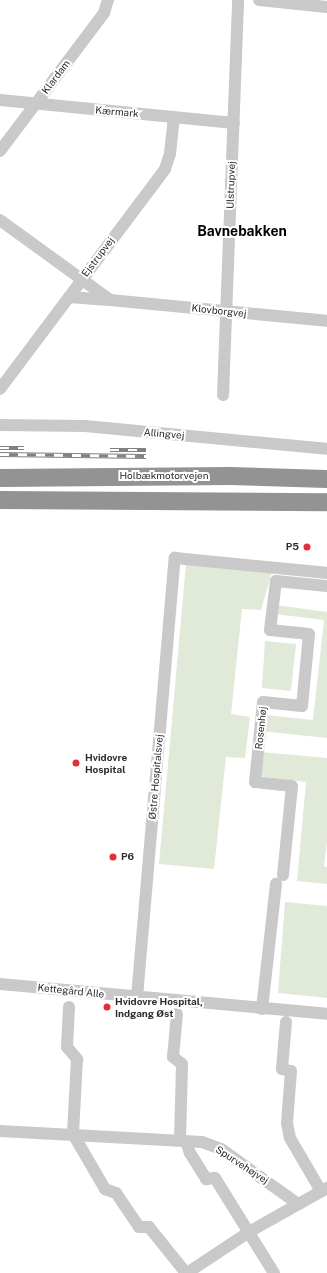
<!DOCTYPE html>
<html>
<head>
<meta charset="utf-8">
<style>
  body { margin:0 }
  #map { position:relative; width:327px; height:1273px; overflow:hidden; background:#fff; font-family:"Public Sans",sans-serif }
  div>[style] { position:absolute }
  .green>* { inset:0; background:#e1ead9 }
  .minor>* { height:12px; margin:-6px; padding:0 6px; transform-origin:6px; border-radius:6px; background:#c9c9c9 }
  .highway>* { height:18px; margin:-9px; padding:0 9px; transform-origin:9px; border-radius:9px; background:#939393 }
  .rail>* { height:4.5px; margin-top:-2.25px; transform-origin:0; background:repeating-linear-gradient(90deg,#fff 0 9px,#818181 0 18px); box-sizing:border-box; border-block:1px solid #818181 }
  .dots>* { width:11px; height:11px; translate:-50% -50%; box-sizing:border-box; border:2px solid #fff; border-radius:50% }
  span { translate:-50% -50%; white-space:nowrap; text-align:center; line-height:1.15; -webkit-text-stroke:4px #fff; paint-order:stroke }
  .street-label { font-size:10px; color:#2c2c2c }
  .poi-label { font-size:10px; color:#2c2c2c; font-weight:700 }
  .right { translate:-100% -50%; text-align:right }
  .left { translate:0 -50%; text-align:left }
  .district-label { font-size:14px; color:#000; font-weight:700 }
</style>
</head>
<body>
<div id="map">
  <div class="green">
    <div style="clip-path:polygon(186px 564px,272px 572px,261px 610px,242px 609px,231px 714px,250px 717px,245px 758px,226px 757px,214px 869px,159px 864px)"></div>
    <div style="clip-path:polygon(276px 605px,327px 612px,327px 738px,260px 731px,265px 715px,313px 720px,324px 620px,275px 614px)"></div>
    <div style="clip-path:polygon(265px 641px,296px 644px,291px 691px,262px 688px)"></div>
    <div style="clip-path:polygon(261px 752px,327px 758px,327px 842px,324px 866px,327px 867px,327px 884px,297px 881px,306px 782px,259px 776px)"></div>
    <div style="clip-path:polygon(285px 902px,327px 906px,327px 998px,278px 993px)"></div>
  </div>
  <div class="minor">
    <div style="left:259px;top:0;width:68px;rotate:5.9deg"></div>
    <div style="left:0;top:100px;width:235px;rotate:5.6deg"></div>
    <div style="left:0;top:151px;width:173px;rotate:-53deg"></div>
    <div style="left:104px;top:13px;width:14px;rotate:-73deg"></div>
    <div style="left:0;top:220px;width:136px;rotate:36deg"></div>
    <div style="left:110px;top:300px;width:218px;rotate:5.5deg"></div>
    <div style="left:69px;top:297px;width:40px;rotate:4.3deg"></div>
    <div style="left:0;top:389px;width:275px;rotate:-53.1deg"></div>
    <div style="left:165px;top:169px;width:16px;rotate:-72deg"></div>
    <div style="left:170px;top:154px;width:37px;rotate:-84deg"></div>
    <div style="left:223px;top:395px;width:395px;rotate:-87.8deg"></div>
    <div style="left:0;top:425px;width:85px;rotate:0.7deg"></div>
    <div style="left:85px;top:426px;width:243px;rotate:5.4deg"></div>
    <div style="left:283px;top:875px;width:89px;rotate:-84.2deg"></div>
    <div style="left:292px;top:786px;width:37px;rotate:-174deg"></div>
    <div style="left:255px;top:782px;width:80px;rotate:-84.3deg"></div>
    <div style="left:263px;top:702px;width:39px;rotate:6deg"></div>
    <div style="left:302px;top:706px;width:72px;rotate:-84.4deg"></div>
    <div style="left:309px;top:634px;width:39px;rotate:-174deg"></div>
    <div style="left:270px;top:630px;width:49px;rotate:-83deg"></div>
    <div style="left:276px;top:581px;width:51px;rotate:5.6deg"></div>
    <div style="left:0;top:984px;width:328px;rotate:5.2deg"></div>
    <div style="left:137px;top:997px;width:441px;rotate:-85.1deg"></div>
    <div style="left:175px;top:558px;width:153px;rotate:5.6deg"></div>
    <div style="left:69px;top:1007px;width:40px;rotate:92.9deg"></div>
    <div style="left:67px;top:1047px;width:16px;rotate:50deg"></div>
    <div style="left:77px;top:1059px;width:75px;rotate:93.1deg"></div>
    <div style="left:73px;top:1134px;width:64px;rotate:59.8deg"></div>
    <div style="left:105px;top:1189px;width:12px;rotate:20deg"></div>
    <div style="left:116px;top:1193px;width:41px;rotate:55.9deg"></div>
    <div style="left:139px;top:1227px;width:10px"></div>
    <div style="left:149px;top:1227px;width:59px;rotate:51.2deg"></div>
    <div style="left:262px;top:1009px;width:126px;rotate:-83.6deg"></div>
    <div style="left:177px;top:1014px;width:43px;rotate:95.3deg"></div>
    <div style="left:173px;top:1057px;width:11px;rotate:38deg"></div>
    <div style="left:182px;top:1064px;width:76px;rotate:91.5deg"></div>
    <div style="left:286px;top:1022px;width:47px;rotate:94.9deg"></div>
    <div style="left:282px;top:1069px;width:9px;rotate:13deg"></div>
    <div style="left:291px;top:1071px;width:52px;rotate:94.4deg"></div>
    <div style="left:287px;top:1123px;width:15px;rotate:79deg"></div>
    <div style="left:290px;top:1138px;width:61px;rotate:59.7deg"></div>
    <div style="left:0;top:1131px;width:202px;rotate:3.1deg"></div>
    <div style="left:202px;top:1142px;width:20px;rotate:20deg"></div>
    <div style="left:221px;top:1149px;width:95px;rotate:35.5deg"></div>
    <div style="left:186px;top:1141px;width:13px;rotate:72deg"></div>
    <div style="left:190px;top:1153px;width:31px;rotate:58deg"></div>
    <div style="left:206px;top:1179px;width:9px;rotate:-6deg"></div>
    <div style="left:215px;top:1178px;width:112px;rotate:58.2deg"></div>
    <div style="left:187px;top:1273px;width:74px;rotate:-33.5deg"></div>
    <div style="left:249px;top:1232px;width:90px;rotate:-29.4deg"></div>
  </div>
  <div class="highway">
    <div style="left:0;top:478px;width:230px;rotate:-0.5deg"></div>
    <div style="left:230px;top:476px;width:97px;rotate:1.8deg"></div>
    <div style="left:0;top:500px;width:327px;rotate:0.4deg"></div>
  </div>
  <div class="rail">
    <div style="left:0;top:448px;width:24px"></div>
    <div style="left:110px;top:450px;width:36px"></div>
    <div style="left:0;top:454px;width:146px;rotate:0.8deg"></div>
  </div>
  <div class="dots">
    <div style="left:307px;top:547px;background:#e42d37"></div>
    <div style="left:76px;top:763px;background:#e42d37"></div>
    <div style="left:113px;top:857px;background:#e42d37"></div>
    <div style="left:107px;top:1007px;background:#e42d37"></div>
  </div>
  <div class="street-label">
    <span style="left:56px;top:77px;rotate:-53deg">Klardam</span>
    <span style="left:117px;top:112px;rotate:5deg">Kærmark</span>
    <span style="left:231px;top:185px;rotate:-88deg">Ulstrupvej</span>
    <span style="left:98px;top:257px;rotate:-53deg">Ejstrupvej</span>
    <span style="left:219px;top:311px;rotate:6deg">Klovborgvej</span>
    <span style="left:164px;top:434px;rotate:5deg">Allingvej</span>
    <span style="left:164px;top:476px">Holbækmotorvejen</span>
    <span style="left:261px;top:728px;rotate:-84deg">Rosenhøj</span>
    <span style="left:156px;top:777px;rotate:-85deg">Østre Hospitalsvej</span>
    <span style="left:71px;top:991px;rotate:6deg">Kettegård Alle</span>
    <span style="left:242px;top:1165px;rotate:33deg">Spurvehøjvej</span>
  </div>
  <div class="poi-label">
    <span class="right" style="left:299px;top:547px">P5</span>
    <span class="left" style="left:85px;top:763px">Hvidovre<br>Hospital</span>
    <span class="left" style="left:121px;top:857px">P6</span>
    <span class="left" style="left:115px;top:1007px">Hvidovre Hospital,<br>Indgang Øst</span>
  </div>
  <div class="district-label">
    <span style="left:242px;top:231px">Bavnebakken</span>
  </div>
</div>
</body>
</html>
